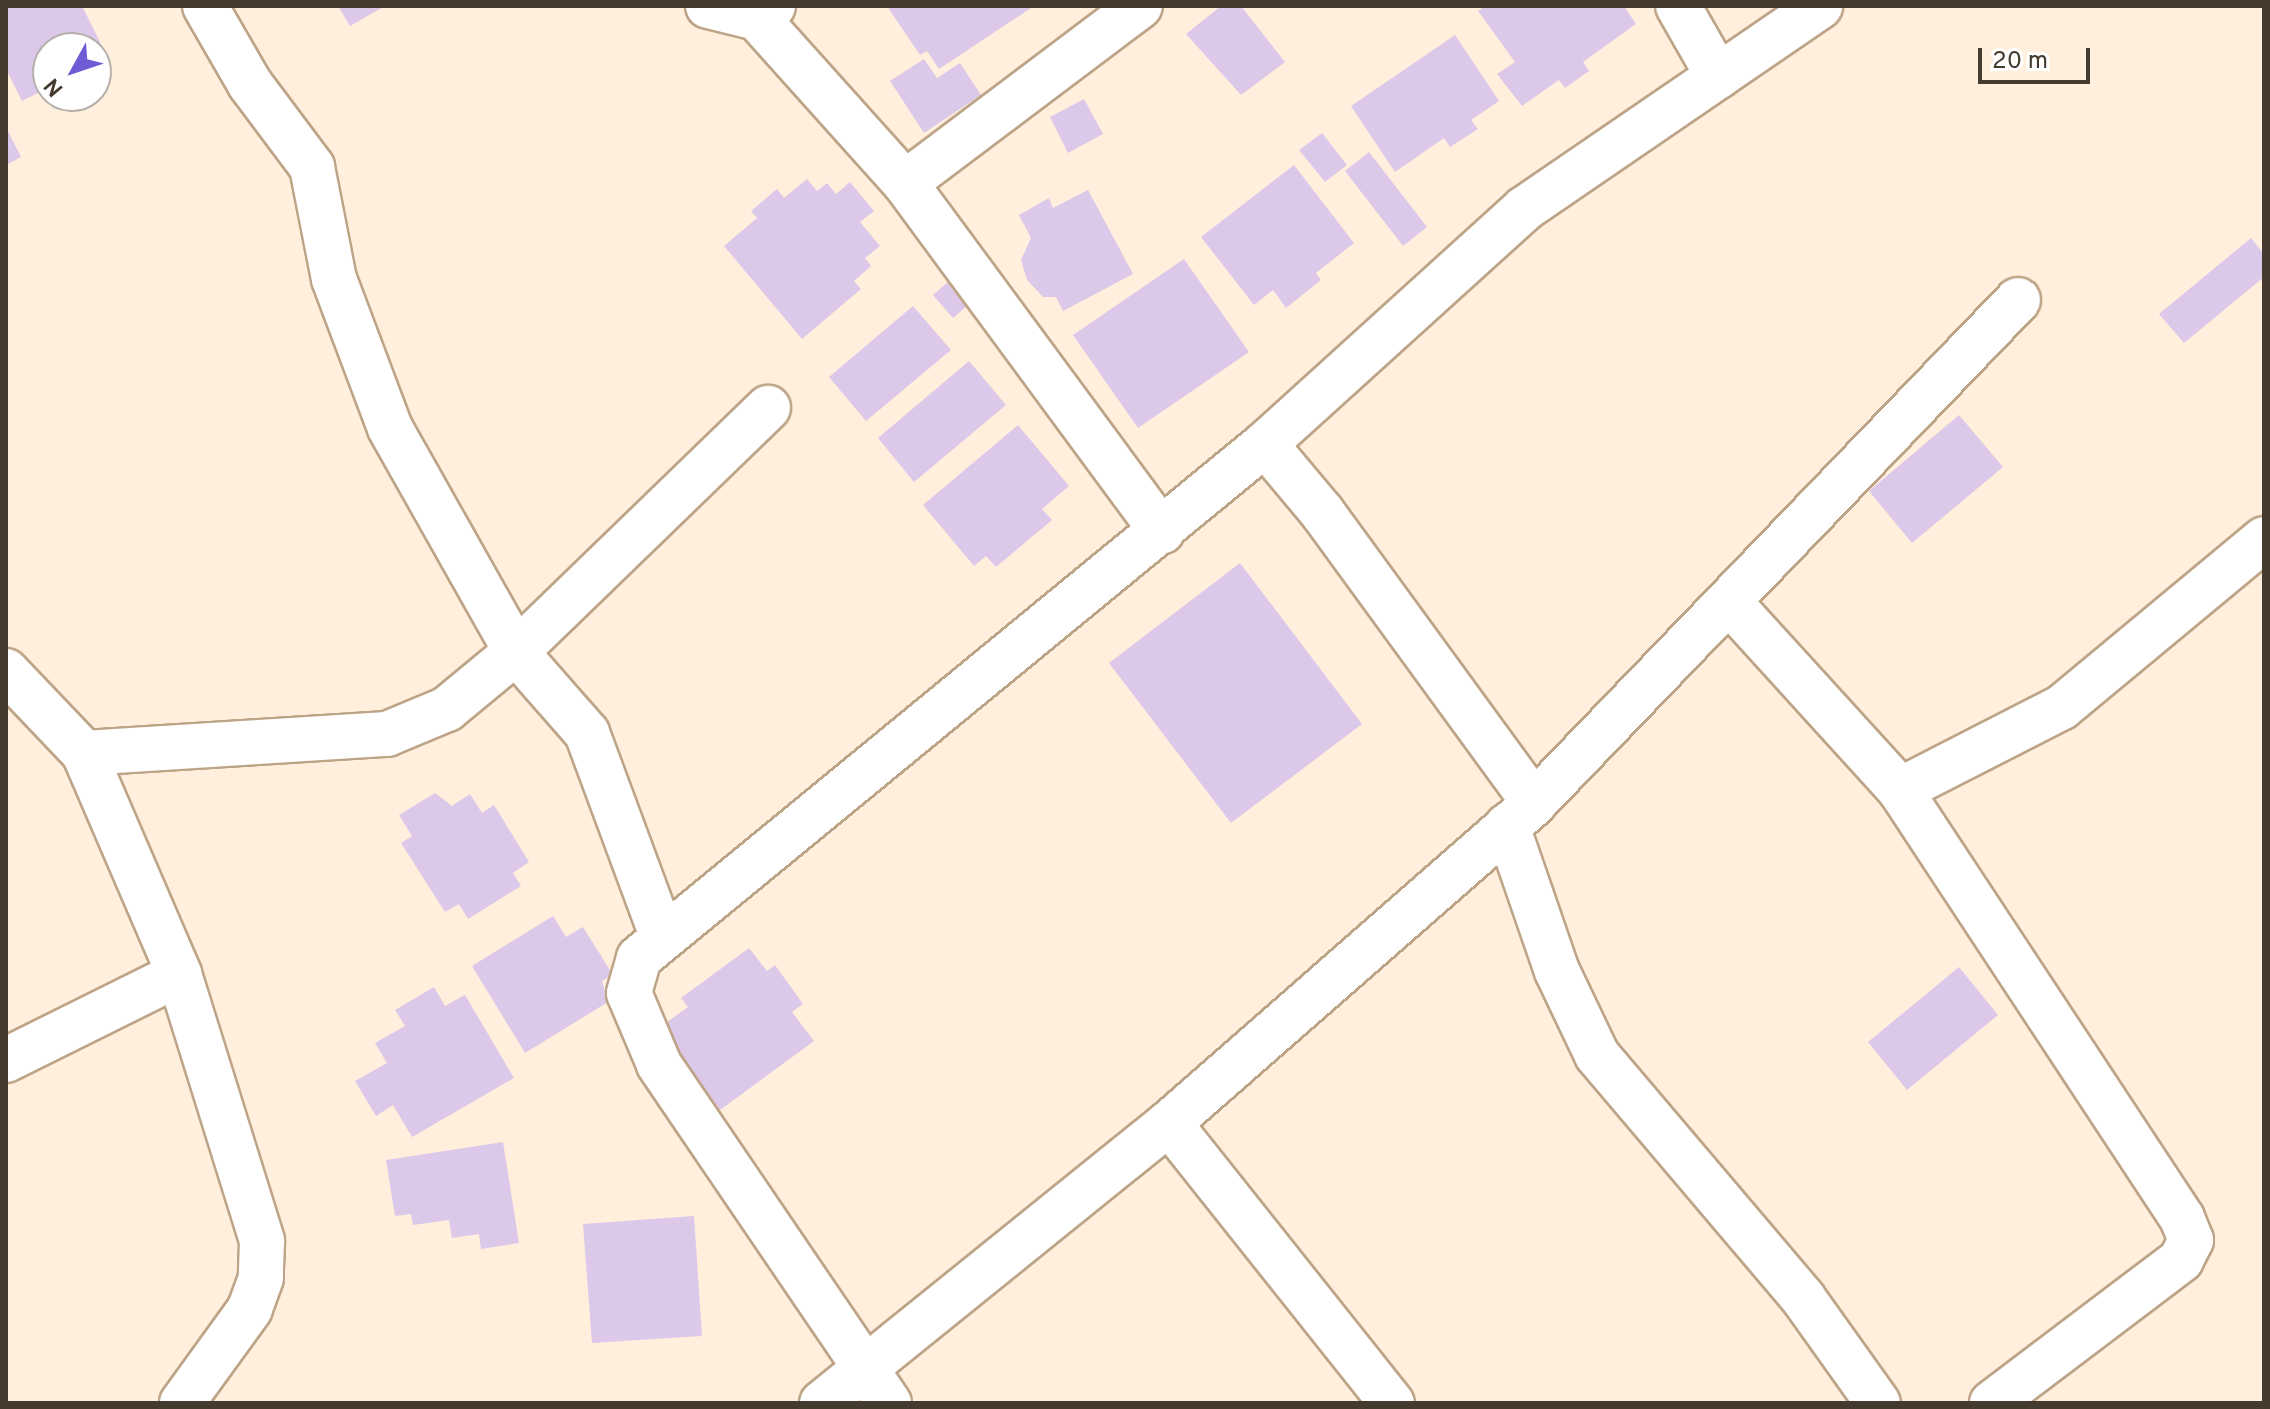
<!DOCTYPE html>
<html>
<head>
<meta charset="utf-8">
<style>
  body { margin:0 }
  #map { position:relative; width:2270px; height:1409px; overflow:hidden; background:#ffefdc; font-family:Overpass,sans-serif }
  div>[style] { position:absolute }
  .building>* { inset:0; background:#dcc8e9 }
  .roads { filter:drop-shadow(2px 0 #bea487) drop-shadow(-2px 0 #bea487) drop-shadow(0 2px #bea487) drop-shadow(0 -2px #bea487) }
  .minor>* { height:44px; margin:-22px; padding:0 22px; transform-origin:22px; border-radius:22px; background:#fff }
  span { translate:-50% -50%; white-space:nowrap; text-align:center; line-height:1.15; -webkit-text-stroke:8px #fff; paint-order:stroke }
  .frame { position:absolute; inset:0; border:8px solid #453a2e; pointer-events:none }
  .north { position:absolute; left:32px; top:32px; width:80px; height:80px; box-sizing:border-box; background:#fff; border:2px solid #b5b0ab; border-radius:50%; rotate:230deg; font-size:22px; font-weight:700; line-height:32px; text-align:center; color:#453a2e }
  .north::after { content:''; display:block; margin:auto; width:28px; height:36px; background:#6e5bd5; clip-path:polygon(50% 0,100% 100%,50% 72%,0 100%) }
  .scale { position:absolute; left:1978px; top:48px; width:112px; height:36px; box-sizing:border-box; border:4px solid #453a2e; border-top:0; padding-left:10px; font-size:24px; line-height:28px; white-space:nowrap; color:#453a2e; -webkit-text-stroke:6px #fff; paint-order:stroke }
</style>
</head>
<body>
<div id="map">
  <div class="building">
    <div style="clip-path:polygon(6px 6px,82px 6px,108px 58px,96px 64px,96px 48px,48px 48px,48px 88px,22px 101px,6px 69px)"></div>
    <div style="clip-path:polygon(338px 6px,385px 6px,350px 26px)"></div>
    <div style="clip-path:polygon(887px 6px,1034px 6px,939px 69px,927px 51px,920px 55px)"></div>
    <div style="clip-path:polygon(1221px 6px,1241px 6px,1285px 62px,1241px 95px,1186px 34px)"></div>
    <div style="clip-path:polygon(1485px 6px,1624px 6px,1636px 24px,1583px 62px,1589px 71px,1565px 88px,1559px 80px,1522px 106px,1497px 74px,1515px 62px,1478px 11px)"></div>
    <div style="clip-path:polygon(1455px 35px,1499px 101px,1471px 120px,1478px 129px,1450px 147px,1444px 138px,1395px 172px,1351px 106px)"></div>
    <div style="clip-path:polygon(924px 59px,937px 78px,960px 63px,981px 95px,924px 133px,890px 81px)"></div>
    <div style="clip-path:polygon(1084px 99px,1103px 134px,1068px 153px,1050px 117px)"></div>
    <div style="clip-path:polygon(6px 127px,21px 157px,6px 165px)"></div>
    <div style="clip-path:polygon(1322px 133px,1347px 165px,1325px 182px,1299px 150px)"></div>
    <div style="clip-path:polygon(1369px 152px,1427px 227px,1403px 246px,1345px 171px)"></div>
    <div style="clip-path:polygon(1294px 165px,1354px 243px,1316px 273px,1321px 280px,1286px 308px,1273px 290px,1254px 305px,1201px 237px)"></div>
    <div style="clip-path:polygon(807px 179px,817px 191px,827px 183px,836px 194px,850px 182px,874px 211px,860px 222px,880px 246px,865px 258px,871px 266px,854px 281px,861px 289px,802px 339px,724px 246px,757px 218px,751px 211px,777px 189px,784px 198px)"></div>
    <div style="clip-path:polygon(1088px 190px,1133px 274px,1063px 311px,1056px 297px,1043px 297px,1027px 280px,1021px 260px,1031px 238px,1019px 215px,1049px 198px,1053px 208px)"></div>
    <div style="clip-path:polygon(2251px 238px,2264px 254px,2264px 277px,2184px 343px,2159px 314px)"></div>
    <div style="clip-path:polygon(1184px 259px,1249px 352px,1138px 428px,1073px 335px)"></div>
    <div style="clip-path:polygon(949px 281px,969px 304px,953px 318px,933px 295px)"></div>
    <div style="clip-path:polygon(913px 306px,951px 350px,866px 421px,829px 377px)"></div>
    <div style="clip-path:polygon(969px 361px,1006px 405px,914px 482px,878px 438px)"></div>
    <div style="clip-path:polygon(1959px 415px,2003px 467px,1912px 543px,1869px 491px)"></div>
    <div style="clip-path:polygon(1018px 425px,1069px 486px,1042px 509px,1052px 520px,996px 567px,986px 556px,974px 566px,923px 505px)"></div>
    <div style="clip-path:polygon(1240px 563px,1362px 724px,1231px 823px,1109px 663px)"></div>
    <div style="clip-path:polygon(435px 793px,452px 806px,470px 794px,482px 813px,494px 805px,529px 862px,513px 873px,521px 886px,468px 919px,459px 904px,445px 912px,401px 843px,412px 836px,399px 815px)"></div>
    <div style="clip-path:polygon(553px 916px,566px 937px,583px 927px,613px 975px,602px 981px,608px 1002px,525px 1053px,472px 966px)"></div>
    <div style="clip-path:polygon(749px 948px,767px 971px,775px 965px,803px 1004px,792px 1012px,814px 1041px,720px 1110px,659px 1028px,688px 1007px,681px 998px)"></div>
    <div style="clip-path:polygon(1959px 967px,1998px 1015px,1907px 1090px,1868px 1042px)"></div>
    <div style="clip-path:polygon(434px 987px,445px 1006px,465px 995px,514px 1078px,412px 1137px,393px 1105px,376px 1116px,355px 1081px,387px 1063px,375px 1043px,405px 1026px,395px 1010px)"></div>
    <div style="clip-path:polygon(503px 1142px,519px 1243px,481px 1249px,479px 1234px,452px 1238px,449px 1220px,413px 1225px,411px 1214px,395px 1216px,386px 1160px)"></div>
    <div style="clip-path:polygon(694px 1216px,702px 1336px,592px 1343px,583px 1224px)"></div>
  </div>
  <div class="roads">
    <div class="minor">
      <div style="left:205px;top:6px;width:90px;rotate:60deg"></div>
      <div style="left:250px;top:84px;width:104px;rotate:53.2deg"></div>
      <div style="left:312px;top:167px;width:114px;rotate:78.9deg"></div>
      <div style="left:334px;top:279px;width:159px;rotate:69.4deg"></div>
      <div style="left:390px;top:428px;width:257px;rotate:60.6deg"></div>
      <div style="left:516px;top:652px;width:108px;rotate:48.8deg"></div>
      <div style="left:587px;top:733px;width:216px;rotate:69.7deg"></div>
      <div style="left:708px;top:6px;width:50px;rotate:13.8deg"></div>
      <div style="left:773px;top:6px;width:20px;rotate:143deg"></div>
      <div style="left:757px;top:18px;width:222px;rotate:48.1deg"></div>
      <div style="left:905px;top:183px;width:433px;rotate:53.6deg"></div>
      <div style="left:1678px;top:6px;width:81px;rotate:60.3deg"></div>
      <div style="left:905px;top:183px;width:294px;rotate:-37deg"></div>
      <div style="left:1265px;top:444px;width:89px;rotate:50deg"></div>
      <div style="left:1322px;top:512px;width:360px;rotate:53.9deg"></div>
      <div style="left:1731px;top:604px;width:251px;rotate:47.7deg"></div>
      <div style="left:1900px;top:790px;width:182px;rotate:-27.1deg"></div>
      <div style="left:2062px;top:707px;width:263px;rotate:-39.7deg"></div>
      <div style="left:6px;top:671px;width:113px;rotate:46.4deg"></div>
      <div style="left:84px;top:753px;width:241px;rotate:66.7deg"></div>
      <div style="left:179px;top:974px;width:280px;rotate:72.7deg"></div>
      <div style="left:262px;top:1241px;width:37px;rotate:92deg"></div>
      <div style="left:261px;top:1278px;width:33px;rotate:110deg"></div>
      <div style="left:250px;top:1309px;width:116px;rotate:125.9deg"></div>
      <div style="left:84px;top:753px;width:304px;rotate:-3.6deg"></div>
      <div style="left:387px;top:734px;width:65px;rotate:-22.6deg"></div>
      <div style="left:447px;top:709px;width:89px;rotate:-39.6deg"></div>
      <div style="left:516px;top:652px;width:351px;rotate:-44.1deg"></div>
      <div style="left:1900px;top:790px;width:513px;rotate:56.62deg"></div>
      <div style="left:2182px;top:1218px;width:24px;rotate:68deg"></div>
      <div style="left:2191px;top:1240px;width:22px;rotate:117deg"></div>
      <div style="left:2181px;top:1260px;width:237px;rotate:142.9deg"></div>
      <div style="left:1507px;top:826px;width:153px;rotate:71deg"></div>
      <div style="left:1557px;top:971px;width:93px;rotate:64.5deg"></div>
      <div style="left:1597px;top:1055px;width:319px;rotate:49.7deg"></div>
      <div style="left:1803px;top:1298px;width:129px;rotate:54.5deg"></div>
      <div style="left:6px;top:1060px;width:193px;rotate:-26.4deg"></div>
      <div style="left:1169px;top:1123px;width:358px;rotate:51.5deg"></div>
      <div style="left:822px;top:1403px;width:446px;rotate:-38.9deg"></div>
      <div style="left:1169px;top:1123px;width:485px;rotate:-41.2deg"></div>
      <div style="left:1534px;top:803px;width:698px;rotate:-46.1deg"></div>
      <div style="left:889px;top:1403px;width:410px;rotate:-124.2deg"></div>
      <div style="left:659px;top:1064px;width:77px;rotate:-112.9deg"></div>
      <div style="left:629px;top:993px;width:36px;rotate:-74deg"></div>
      <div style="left:639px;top:958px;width:810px;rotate:-39.39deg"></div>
      <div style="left:1265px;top:444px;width:350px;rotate:-42.2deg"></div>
      <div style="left:1524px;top:209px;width:359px;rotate:-34.4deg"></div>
    </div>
  </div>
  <div class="frame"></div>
  <div class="north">N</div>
  <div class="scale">20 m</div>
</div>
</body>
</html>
